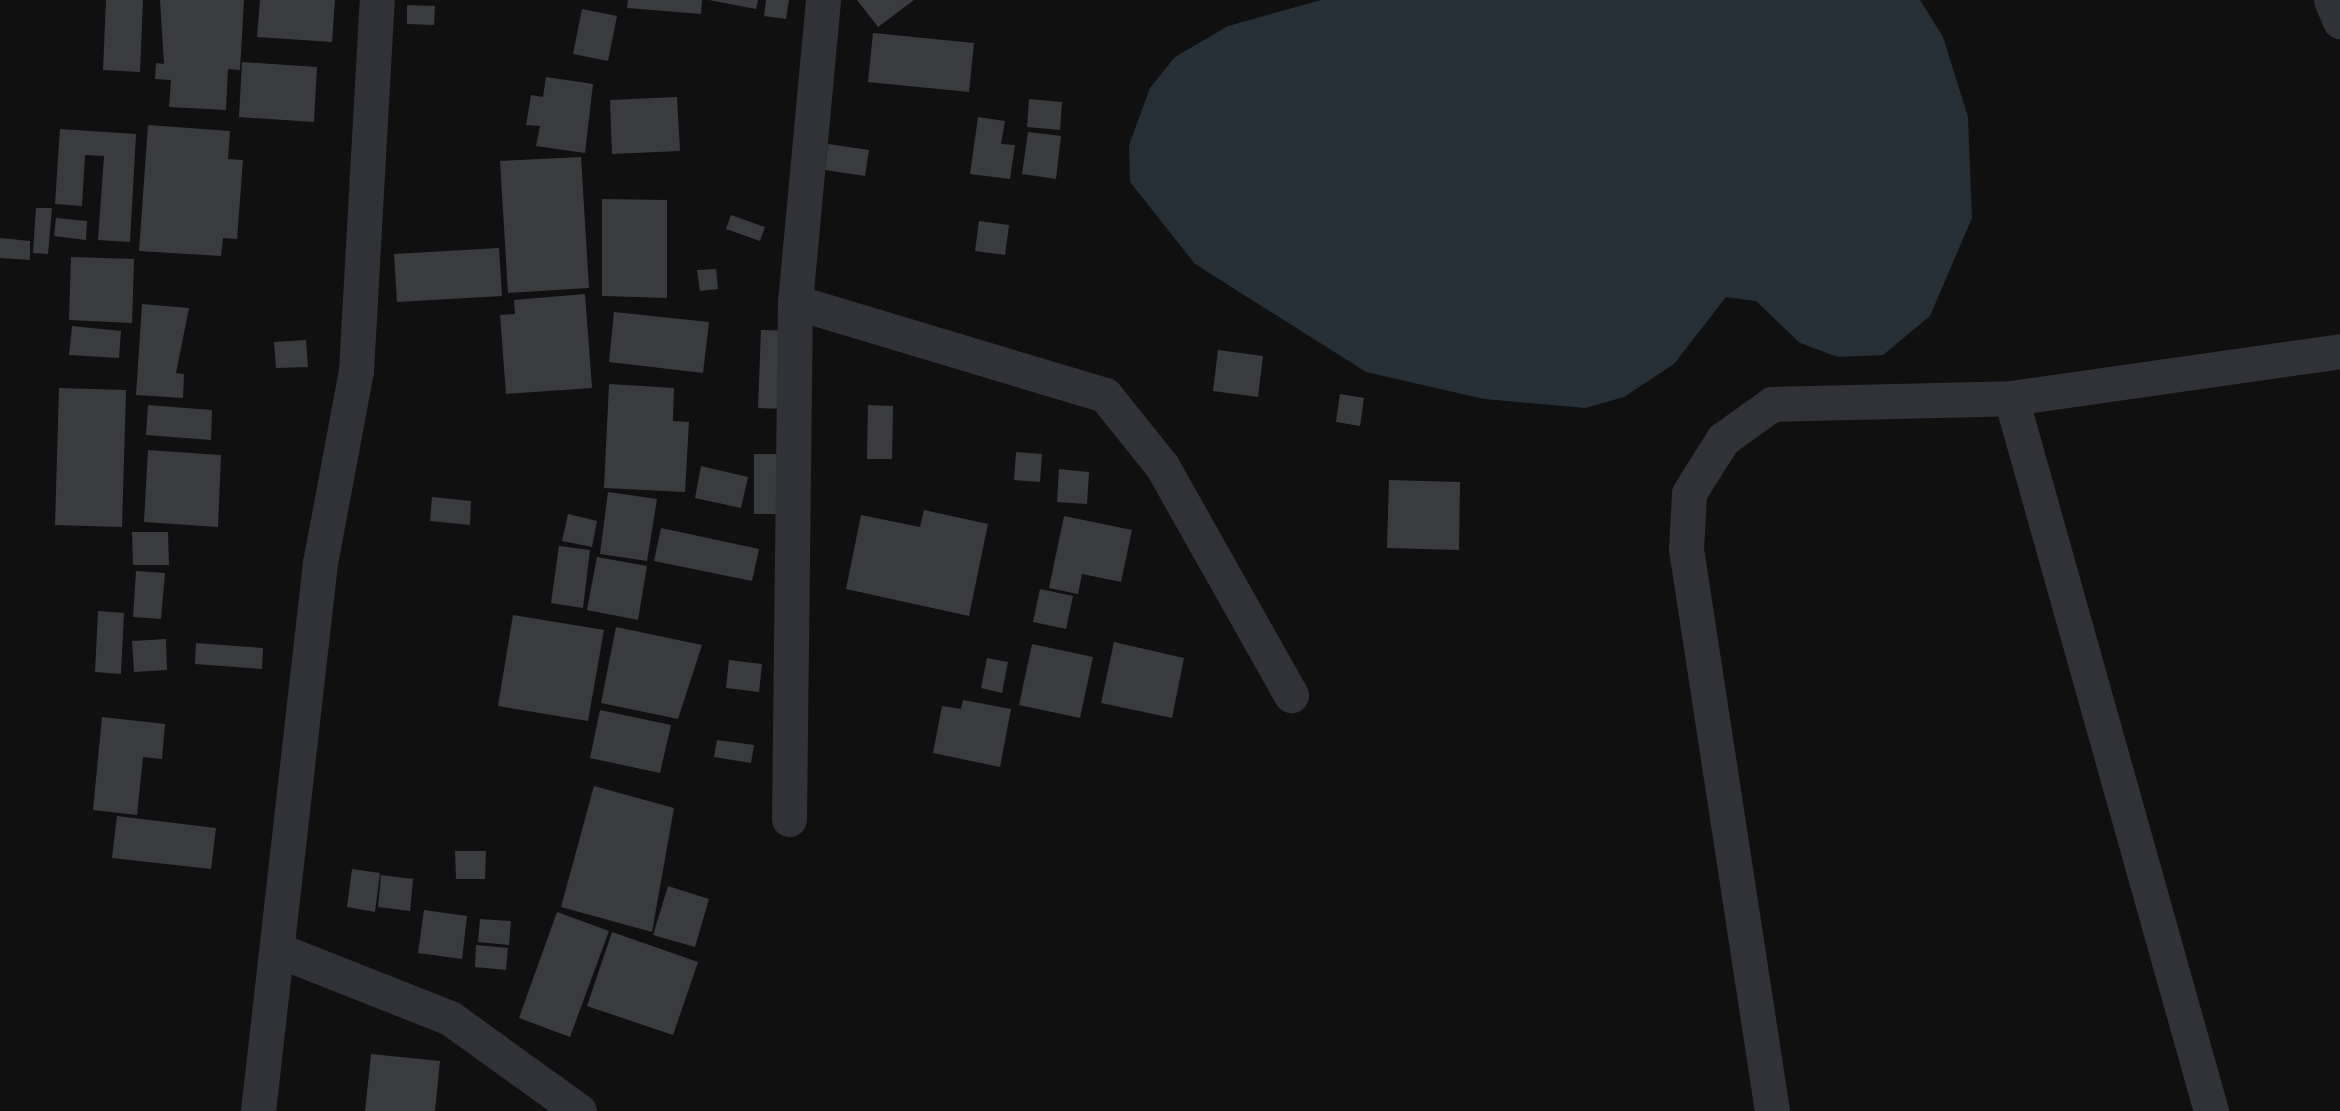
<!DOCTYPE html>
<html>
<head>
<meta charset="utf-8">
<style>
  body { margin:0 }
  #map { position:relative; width:2340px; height:1111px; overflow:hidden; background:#101011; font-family:Signika,sans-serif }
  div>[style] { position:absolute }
  .water>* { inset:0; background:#262f36 }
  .building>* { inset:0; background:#3a3b3f }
  .street>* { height:35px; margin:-17.5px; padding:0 17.5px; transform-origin:17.5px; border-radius:17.5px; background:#313237 }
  span { translate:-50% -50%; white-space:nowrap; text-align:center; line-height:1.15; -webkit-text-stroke:8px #0b0b0c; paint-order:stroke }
</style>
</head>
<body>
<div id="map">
  <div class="water">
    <div style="clip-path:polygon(1321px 0,1920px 0,1943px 37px,1968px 117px,1972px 218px,1930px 316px,1883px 355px,1838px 357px,1800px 343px,1756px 301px,1726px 297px,1674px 364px,1624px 397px,1585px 408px,1484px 399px,1366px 372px,1195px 264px,1130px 182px,1129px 145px,1150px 88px,1175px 57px,1228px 26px)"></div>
  </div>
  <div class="building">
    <div style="clip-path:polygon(106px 0,143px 0,140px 72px,103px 70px)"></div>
    <div style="clip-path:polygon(160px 0,244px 0,240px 70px,228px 69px,226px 110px,169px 107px,171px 80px,155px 79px,156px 63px,164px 64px)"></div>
    <div style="clip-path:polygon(260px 0,335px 0,332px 42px,257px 37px)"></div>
    <div style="clip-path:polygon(628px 0,702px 0,701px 14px,627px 8px)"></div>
    <div style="clip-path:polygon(709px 0,758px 0,756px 9px)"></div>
    <div style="clip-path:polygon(766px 0,789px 0,786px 19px,764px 16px)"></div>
    <div style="clip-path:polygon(857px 0,914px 0,878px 27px)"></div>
    <div style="clip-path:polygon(407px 5px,435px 6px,434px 25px,407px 24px)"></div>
    <div style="clip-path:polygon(582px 9px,617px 16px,608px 61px,573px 54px)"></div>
    <div style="clip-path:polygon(873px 33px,974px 43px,969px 92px,868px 82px)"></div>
    <div style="clip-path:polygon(242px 62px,317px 67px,314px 122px,239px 117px)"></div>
    <div style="clip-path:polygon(546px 77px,593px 84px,585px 153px,536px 146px,540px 126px,526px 125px,531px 95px,543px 97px)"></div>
    <div style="clip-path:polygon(677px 97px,680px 151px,612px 154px,610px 100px)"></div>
    <div style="clip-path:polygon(1029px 99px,1062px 102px,1060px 130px,1027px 127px)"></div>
    <div style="clip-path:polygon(978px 117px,1005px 121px,1001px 144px,1015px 145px,1010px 179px,970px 174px)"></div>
    <div style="clip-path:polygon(148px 125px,230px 131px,228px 159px,243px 160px,237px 239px,223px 238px,221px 256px,139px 251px)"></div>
    <div style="clip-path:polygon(60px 129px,136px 134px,130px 242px,98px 240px,104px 156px,85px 155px,82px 206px,55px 204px)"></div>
    <div style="clip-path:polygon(1028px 132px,1061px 136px,1056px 179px,1022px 174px)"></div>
    <div style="clip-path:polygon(828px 144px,869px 150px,865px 176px,825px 170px)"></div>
    <div style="clip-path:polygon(581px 157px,589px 288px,508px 293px,500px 161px)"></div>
    <div style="clip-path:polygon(602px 199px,667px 200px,667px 298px,602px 296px)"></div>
    <div style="clip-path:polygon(36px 208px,52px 208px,48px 254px,33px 253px)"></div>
    <div style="clip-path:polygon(731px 215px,765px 227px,760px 241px,726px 229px)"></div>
    <div style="clip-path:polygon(56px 218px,87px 221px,86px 240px,54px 236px)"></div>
    <div style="clip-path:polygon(979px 221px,1009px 225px,1005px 255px,975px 251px)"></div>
    <div style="clip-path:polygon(0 238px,30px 241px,30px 260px,0 258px)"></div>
    <div style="clip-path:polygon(499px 248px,502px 296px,397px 302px,394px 254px)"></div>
    <div style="clip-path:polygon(71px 257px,134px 259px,132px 323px,69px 320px)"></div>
    <div style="clip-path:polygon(716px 269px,718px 289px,700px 291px,697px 270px)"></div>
    <div style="clip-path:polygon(585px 294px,592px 388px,506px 394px,500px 315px,515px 314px,514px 300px)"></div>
    <div style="clip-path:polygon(142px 304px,189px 308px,176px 373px,184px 374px,183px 398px,136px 395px)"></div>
    <div style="clip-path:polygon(614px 312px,709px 322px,703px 373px,609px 362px)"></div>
    <div style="clip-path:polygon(72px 326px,121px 331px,119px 358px,69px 355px)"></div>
    <div style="clip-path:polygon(761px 330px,791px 331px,788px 409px,758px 408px)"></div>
    <div style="clip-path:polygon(306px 340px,308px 367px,276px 368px,274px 342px)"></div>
    <div style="clip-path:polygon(1218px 350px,1263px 356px,1258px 397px,1213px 391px)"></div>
    <div style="clip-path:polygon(609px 384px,674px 388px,673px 421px,689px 422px,685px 492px,604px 488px)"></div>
    <div style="clip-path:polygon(59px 388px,126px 390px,122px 527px,55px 525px)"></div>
    <div style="clip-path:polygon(1340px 394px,1364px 398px,1360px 426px,1336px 422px)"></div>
    <div style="clip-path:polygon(148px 405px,212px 410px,211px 440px,146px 435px)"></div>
    <div style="clip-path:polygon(868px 405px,893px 406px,892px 459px,867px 459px)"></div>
    <div style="clip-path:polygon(148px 450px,221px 455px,218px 527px,144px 522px)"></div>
    <div style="clip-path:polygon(1016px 452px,1042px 454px,1040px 482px,1014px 480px)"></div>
    <div style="clip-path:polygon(754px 454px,789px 454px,789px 514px,754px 514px)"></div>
    <div style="clip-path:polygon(701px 466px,748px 477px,741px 508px,695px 498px)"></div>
    <div style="clip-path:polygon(1059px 469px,1089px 472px,1087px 504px,1057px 502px)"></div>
    <div style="clip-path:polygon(1389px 480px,1460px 482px,1459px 550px,1387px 548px)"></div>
    <div style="clip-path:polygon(608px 492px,657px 499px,647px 561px,600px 554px)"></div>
    <div style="clip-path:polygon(432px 497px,471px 501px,470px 525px,430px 521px)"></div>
    <div style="clip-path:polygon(924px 510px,988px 524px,969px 616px,846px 589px,861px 515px,920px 527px)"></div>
    <div style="clip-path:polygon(568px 514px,597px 521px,592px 547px,562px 541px)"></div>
    <div style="clip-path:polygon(1064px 516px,1132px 530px,1121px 582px,1082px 574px,1078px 594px,1049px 588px)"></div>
    <div style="clip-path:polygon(661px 528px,759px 549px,752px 581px,654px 561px)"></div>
    <div style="clip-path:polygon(132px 532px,168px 532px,169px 565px,133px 565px)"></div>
    <div style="clip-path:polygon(559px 546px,590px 550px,583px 608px,551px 603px)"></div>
    <div style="clip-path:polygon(597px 557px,647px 566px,638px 620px,587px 610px)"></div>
    <div style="clip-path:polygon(136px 571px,165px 573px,161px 619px,133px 617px)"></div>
    <div style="clip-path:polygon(1040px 589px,1073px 596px,1066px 629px,1033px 622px)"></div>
    <div style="clip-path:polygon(98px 611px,124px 613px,121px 674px,95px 672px)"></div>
    <div style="clip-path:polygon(513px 615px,604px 630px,588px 721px,498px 706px)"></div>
    <div style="clip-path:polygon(616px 627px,702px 645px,678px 719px,601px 703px)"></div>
    <div style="clip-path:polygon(166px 639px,167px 670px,134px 672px,132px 641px)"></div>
    <div style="clip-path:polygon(1114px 642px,1184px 658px,1172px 718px,1101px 703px)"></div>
    <div style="clip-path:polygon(196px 643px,263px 648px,262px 669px,195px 664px)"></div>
    <div style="clip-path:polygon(1032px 644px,1093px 657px,1080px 718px,1019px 705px)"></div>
    <div style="clip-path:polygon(987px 658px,1008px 662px,1002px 693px,981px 688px)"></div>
    <div style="clip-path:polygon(729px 660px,762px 664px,759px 692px,726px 688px)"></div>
    <div style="clip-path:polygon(963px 700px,1011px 709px,1000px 767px,933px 753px,942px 706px,961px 709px)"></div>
    <div style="clip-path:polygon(600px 710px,671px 725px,660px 773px,590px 758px)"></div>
    <div style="clip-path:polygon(102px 717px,165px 724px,162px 759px,143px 757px,137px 815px,93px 810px)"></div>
    <div style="clip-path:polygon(717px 740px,754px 745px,751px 763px,714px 757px)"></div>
    <div style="clip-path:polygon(594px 786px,674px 808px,652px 932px,561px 907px)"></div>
    <div style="clip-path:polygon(117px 816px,216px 828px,211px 869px,112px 858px)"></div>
    <div style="clip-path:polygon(455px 851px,486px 851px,485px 879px,456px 879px)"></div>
    <div style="clip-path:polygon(352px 869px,380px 873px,375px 912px,347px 907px)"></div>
    <div style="clip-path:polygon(381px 875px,413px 879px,410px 911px,378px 907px)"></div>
    <div style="clip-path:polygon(668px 886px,709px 899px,695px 947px,653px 935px)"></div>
    <div style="clip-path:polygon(424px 910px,467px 916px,462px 959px,418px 953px)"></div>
    <div style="clip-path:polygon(557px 912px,609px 931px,570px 1037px,519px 1018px)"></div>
    <div style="clip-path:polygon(480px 919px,511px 921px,509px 945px,478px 942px)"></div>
    <div style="clip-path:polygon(612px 932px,698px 962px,673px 1035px,587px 1006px)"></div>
    <div style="clip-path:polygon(476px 945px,508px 948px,506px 970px,475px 967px)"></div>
    <div style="clip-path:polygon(371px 1054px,440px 1061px,435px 1111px,365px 1111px)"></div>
  </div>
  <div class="street">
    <div style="left:2331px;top:0;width:23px;rotate:67deg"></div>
    <div style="left:795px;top:302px;width:324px;rotate:16.7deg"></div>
    <div style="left:1105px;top:395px;width:91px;rotate:51.2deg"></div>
    <div style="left:1162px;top:466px;width:263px;rotate:60.6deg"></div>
    <div style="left:2011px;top:398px;width:741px;rotate:74.33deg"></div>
    <div style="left:789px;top:819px;width:517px;rotate:-89.34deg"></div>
    <div style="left:795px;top:302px;width:303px;rotate:-84.7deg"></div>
    <div style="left:278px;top:950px;width:185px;rotate:21.6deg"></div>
    <div style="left:450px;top:1018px;width:159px;rotate:35.8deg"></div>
    <div style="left:258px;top:1111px;width:551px;rotate:-83.55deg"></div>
    <div style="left:320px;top:563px;width:195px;rotate:-79.4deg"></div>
    <div style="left:356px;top:371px;width:372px;rotate:-86.8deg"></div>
    <div style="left:1772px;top:1111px;width:569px;rotate:-98.7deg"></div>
    <div style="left:1686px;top:549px;width:56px;rotate:-86.9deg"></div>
    <div style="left:1689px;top:493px;width:64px;rotate:-57.8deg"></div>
    <div style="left:1723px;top:439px;width:60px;rotate:-35.5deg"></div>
    <div style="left:1772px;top:404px;width:239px;rotate:-1.4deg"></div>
    <div style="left:2011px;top:398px;width:332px;rotate:-8.1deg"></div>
  </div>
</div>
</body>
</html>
